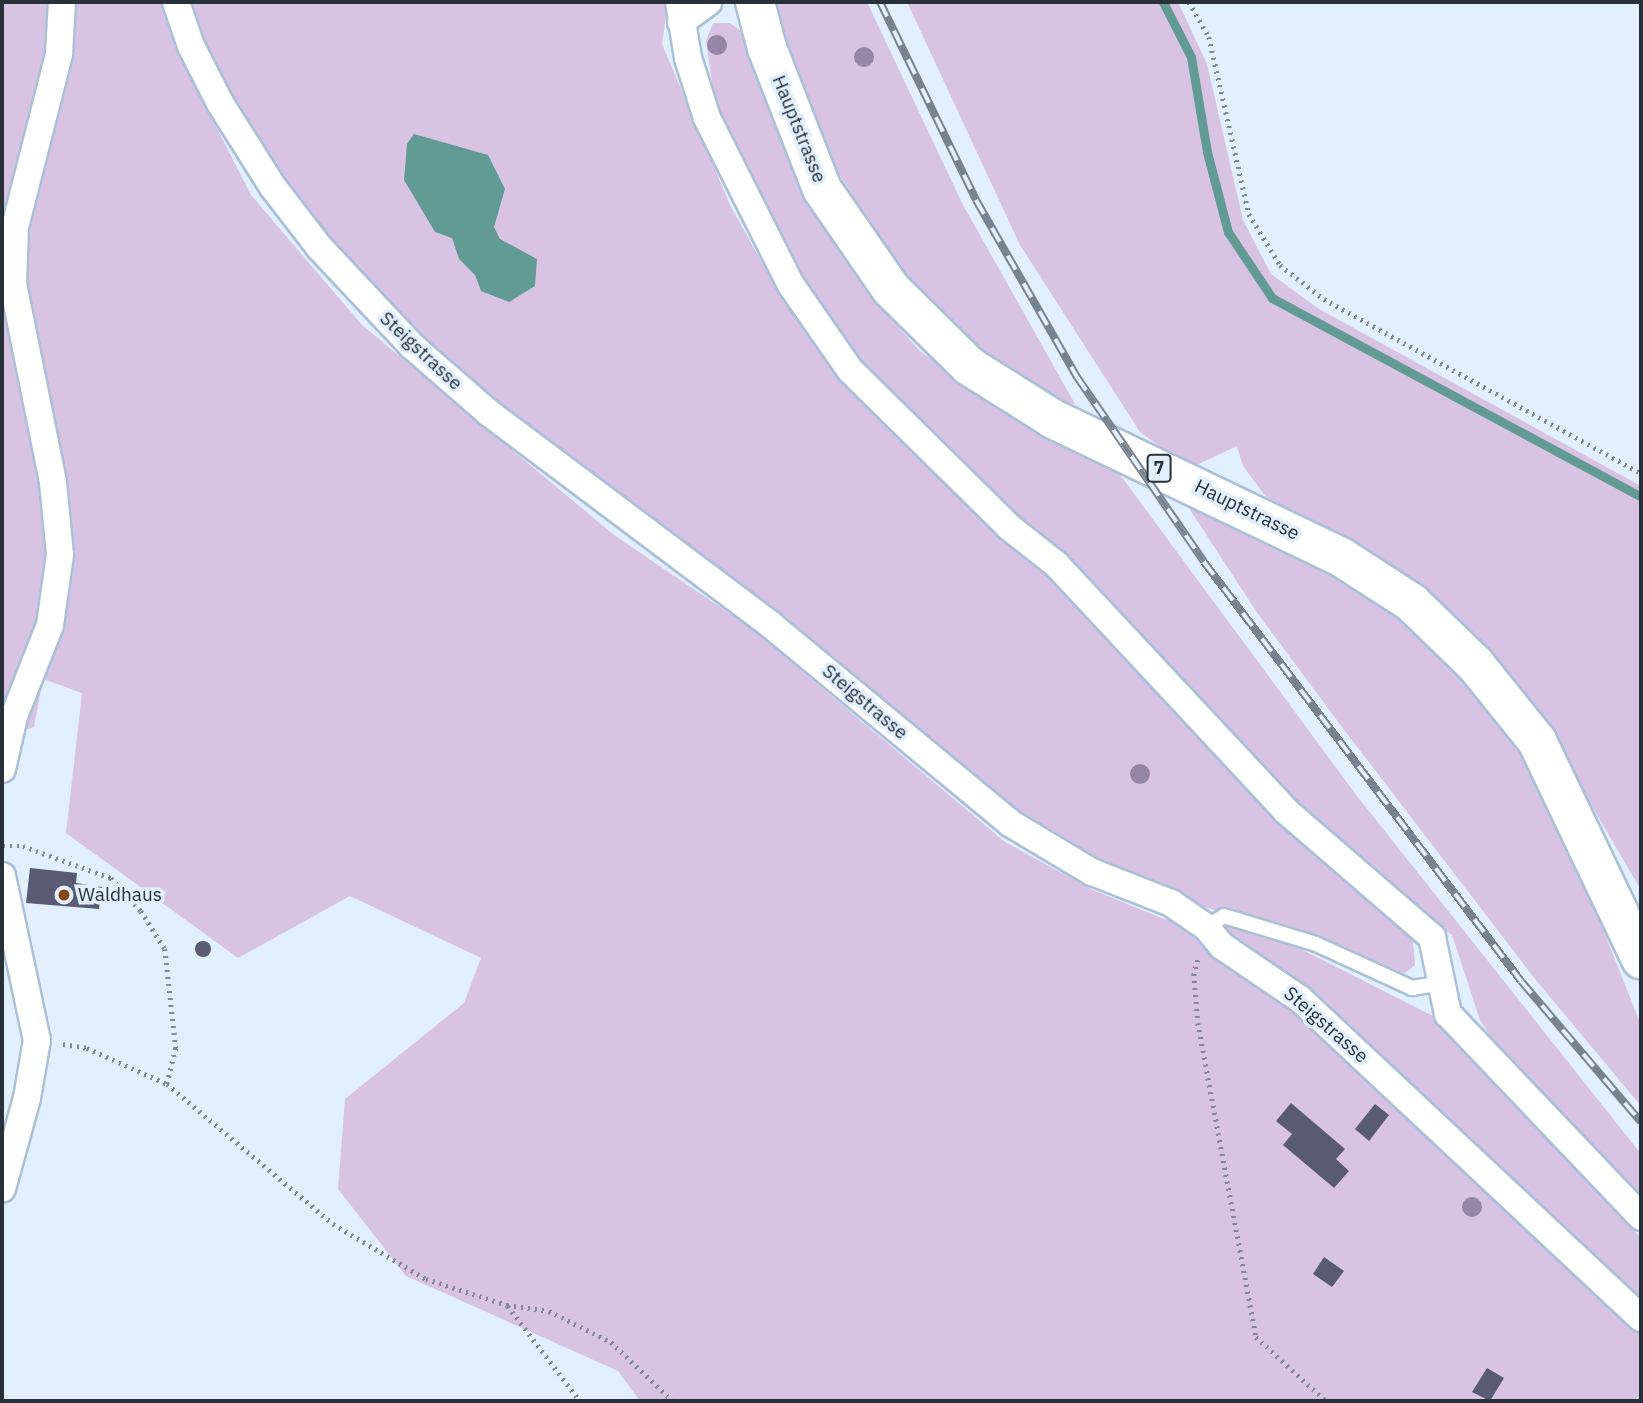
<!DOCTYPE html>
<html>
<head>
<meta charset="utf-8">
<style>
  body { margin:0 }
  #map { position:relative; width:1643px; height:1403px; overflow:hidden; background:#e1effe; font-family:"IBM Plex Sans",sans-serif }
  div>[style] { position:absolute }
  .green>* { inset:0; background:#d9c3e3 }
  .water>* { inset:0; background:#619b94 }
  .stream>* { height:9px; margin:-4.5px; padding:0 4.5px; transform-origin:4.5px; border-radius:4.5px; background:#619b94 }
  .building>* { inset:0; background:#595a73 }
  .round { border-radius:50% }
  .path>* { height:4.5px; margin-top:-2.25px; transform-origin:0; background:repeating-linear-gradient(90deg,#7e8a96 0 2px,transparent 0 7px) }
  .roads { filter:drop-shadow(2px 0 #aac0d8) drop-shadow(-2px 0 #aac0d8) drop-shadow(0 2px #aac0d8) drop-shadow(0 -2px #aac0d8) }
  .service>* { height:14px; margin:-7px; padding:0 7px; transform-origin:7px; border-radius:7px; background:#fff }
  .minor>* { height:26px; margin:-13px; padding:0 13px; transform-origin:13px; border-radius:13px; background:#fff }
  .primary>* { height:38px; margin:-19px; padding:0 19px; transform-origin:19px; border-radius:19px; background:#fff }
  .rail>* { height:8px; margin-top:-4px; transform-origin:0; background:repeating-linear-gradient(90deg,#e1effe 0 16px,#78838f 0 32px); box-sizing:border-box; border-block:2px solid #78838f }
  .trees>* { width:20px; height:20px; margin:-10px; border-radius:50%; background:#9386a8 }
  .dots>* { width:19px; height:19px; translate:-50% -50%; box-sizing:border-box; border:4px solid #e1effe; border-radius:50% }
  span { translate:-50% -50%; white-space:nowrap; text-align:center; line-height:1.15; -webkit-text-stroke:7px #e1effe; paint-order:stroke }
  .shield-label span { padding:2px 5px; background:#e1effe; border:2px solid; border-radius:5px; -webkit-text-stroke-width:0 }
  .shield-label { font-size:18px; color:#28313a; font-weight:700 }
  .street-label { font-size:19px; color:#28313a }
  .poi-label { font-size:19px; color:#28313a }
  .left { translate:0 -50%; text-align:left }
  .frame { position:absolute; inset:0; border:4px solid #28313a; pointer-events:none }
</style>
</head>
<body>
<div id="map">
  <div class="green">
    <div style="clip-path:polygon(2px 2px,668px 2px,662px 44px,731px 207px,779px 293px,840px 372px,1048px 573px,1275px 819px,1395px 921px,1413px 942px,1415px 965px,1403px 975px,1340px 948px,1188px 902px,1101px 869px,1004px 810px,495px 409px,378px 304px,282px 189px,195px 36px,177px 50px,251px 195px,362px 325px,614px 535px,748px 626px,1005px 842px,1093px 890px,1164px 919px,1235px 927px,1301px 949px,1435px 1017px,1641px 1238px,1641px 1309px,1239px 944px,1641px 1335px,1641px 1401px,640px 1401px,618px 1371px,406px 1276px,338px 1189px,345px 1099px,464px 1003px,481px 958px,350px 896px,238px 958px,66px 833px,82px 693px,43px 679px,34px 727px,2px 737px)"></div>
    <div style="clip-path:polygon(775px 2px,867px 2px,962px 203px,1075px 404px,1057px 400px,1013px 374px,959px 334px,909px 284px,836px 169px,783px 40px)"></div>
    <div style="clip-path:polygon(907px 2px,1178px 2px,1207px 64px,1243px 220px,1271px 274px,1319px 309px,1641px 486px,1641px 890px,1548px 731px,1377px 559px,1266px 497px,1243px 466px,1237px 446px,1190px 468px,1140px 432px,1020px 245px)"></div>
    <div style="clip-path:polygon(713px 23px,730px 23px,744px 33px,801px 191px,865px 290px,920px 351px,1018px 422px,1115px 468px,1357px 796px,1641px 1154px,1641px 1201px,1500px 1051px,1480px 1020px,1452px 935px,1386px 887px,1300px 809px,1065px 552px,1013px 514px,861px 364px,802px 280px,716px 110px,706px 41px)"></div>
    <div style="clip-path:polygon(1183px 499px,1327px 571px,1401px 621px,1473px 688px,1524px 759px,1591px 899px,1641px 1025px,1641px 1106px,1535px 979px,1345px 731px,1258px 614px)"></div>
  </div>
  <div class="water">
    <div style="clip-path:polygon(414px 134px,488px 155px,505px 189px,494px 227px,500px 239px,537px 259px,535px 286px,509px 302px,481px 291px,475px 275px,459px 259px,452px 238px,435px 232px,404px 180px,407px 144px)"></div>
  </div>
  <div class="stream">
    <div style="left:1163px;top:2px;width:62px;rotate:63deg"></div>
    <div style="left:1191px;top:57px;width:96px;rotate:80.4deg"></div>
    <div style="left:1207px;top:152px;width:83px;rotate:75.3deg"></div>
    <div style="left:1228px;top:232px;width:79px;rotate:56.3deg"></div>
    <div style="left:1272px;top:298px;width:419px;rotate:28.3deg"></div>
  </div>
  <div class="building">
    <div style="clip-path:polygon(30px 868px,77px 873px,76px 883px,102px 887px,99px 909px,26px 903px)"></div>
    <div class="round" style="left:195px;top:941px;width:16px;height:16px"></div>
    <div style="clip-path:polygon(1291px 1103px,1345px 1149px,1336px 1159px,1349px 1171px,1334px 1188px,1283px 1145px,1292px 1134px,1276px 1121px)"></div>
    <div style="clip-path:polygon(1375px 1104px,1389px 1115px,1369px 1141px,1355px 1129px)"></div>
    <div style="clip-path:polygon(1324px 1257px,1344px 1271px,1332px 1287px,1313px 1274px)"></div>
    <div style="clip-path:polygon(1487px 1368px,1504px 1378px,1490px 1401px,1472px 1392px)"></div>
  </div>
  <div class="path">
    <div style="left:1189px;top:2px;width:40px;rotate:60.3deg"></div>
    <div style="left:1209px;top:37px;width:181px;rotate:77.3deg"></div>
    <div style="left:1249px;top:214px;width:60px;rotate:58.7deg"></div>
    <div style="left:1280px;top:265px;width:56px;rotate:37.7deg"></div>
    <div style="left:1324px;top:299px;width:362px;rotate:28.8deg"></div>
    <div style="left:3px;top:846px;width:20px"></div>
    <div style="left:23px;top:846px;width:94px;rotate:20deg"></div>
    <div style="left:111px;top:878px;width:45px;rotate:47.7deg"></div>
    <div style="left:141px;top:911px;width:45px;rotate:57.7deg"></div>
    <div style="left:165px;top:949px;width:100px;rotate:83.7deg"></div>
    <div style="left:176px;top:1048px;width:37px;rotate:104deg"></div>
    <div style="left:1198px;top:960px;width:15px;rotate:106deg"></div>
    <div style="left:1194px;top:974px;width:49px;rotate:85.3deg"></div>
    <div style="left:1198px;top:1023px;width:319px;rotate:79.5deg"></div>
    <div style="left:1256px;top:1337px;width:95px;rotate:42.4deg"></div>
    <div style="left:63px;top:1044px;width:24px;rotate:9deg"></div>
    <div style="left:87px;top:1048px;width:88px;rotate:24.2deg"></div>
    <div style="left:167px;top:1084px;width:217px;rotate:40.1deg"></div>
    <div style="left:333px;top:1224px;width:108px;rotate:30.6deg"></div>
    <div style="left:426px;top:1279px;width:85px;rotate:17.8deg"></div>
    <div style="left:507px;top:1305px;width:42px;rotate:8.1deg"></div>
    <div style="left:549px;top:1311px;width:69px;rotate:26.6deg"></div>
    <div style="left:611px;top:1342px;width:86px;rotate:43.6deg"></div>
    <div style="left:508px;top:1306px;width:119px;rotate:52.8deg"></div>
  </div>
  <div class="roads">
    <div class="service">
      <div style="left:1206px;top:927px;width:21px;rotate:-31deg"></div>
      <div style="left:1224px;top:916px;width:96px;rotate:16.9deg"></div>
      <div style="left:1316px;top:944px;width:106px;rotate:24.6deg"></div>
      <div style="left:1412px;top:988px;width:31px;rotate:-9deg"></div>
    </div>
    <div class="minor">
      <div style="left:176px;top:2px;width:46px;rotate:71.2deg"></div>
      <div style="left:191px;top:46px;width:64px;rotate:63deg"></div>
      <div style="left:220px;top:103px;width:99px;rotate:57.8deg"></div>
      <div style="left:273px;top:187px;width:77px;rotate:52.4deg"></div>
      <div style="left:320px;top:248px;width:134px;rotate:46.8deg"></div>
      <div style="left:412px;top:346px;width:102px;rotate:41deg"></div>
      <div style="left:489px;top:413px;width:353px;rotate:36.9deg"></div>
      <div style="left:771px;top:625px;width:310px;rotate:39.6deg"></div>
      <div style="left:1010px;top:823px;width:96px;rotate:30.9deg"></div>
      <div style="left:1092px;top:872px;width:85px;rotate:21.4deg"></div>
      <div style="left:1171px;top:903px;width:42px;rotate:34.4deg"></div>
      <div style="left:1206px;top:927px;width:25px;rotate:50deg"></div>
      <div style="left:1222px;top:946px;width:94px;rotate:34.2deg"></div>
      <div style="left:1300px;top:999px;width:467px;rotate:43.1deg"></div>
      <div style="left:679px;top:2px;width:57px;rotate:80.9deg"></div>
      <div style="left:688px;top:58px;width:63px;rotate:72.4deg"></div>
      <div style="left:707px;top:118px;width:187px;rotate:63.3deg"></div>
      <div style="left:791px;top:285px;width:103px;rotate:55.2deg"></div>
      <div style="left:850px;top:370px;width:223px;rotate:44.6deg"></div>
      <div style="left:1009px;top:527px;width:60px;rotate:38.2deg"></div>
      <div style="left:1056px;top:564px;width:338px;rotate:47deg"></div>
      <div style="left:1286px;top:811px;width:193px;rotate:40.8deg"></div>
      <div style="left:1432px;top:937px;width:79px;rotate:78.3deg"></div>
      <div style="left:1448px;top:1014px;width:280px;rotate:46.4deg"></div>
      <div style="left:681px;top:22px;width:34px;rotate:-36deg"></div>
      <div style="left:2px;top:769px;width:54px;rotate:-77.2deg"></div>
      <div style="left:14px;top:716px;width:98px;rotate:-68.4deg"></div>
      <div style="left:50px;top:625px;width:71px;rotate:-81.9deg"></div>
      <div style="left:60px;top:555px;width:73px;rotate:-95.5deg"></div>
      <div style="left:53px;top:482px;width:202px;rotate:-101.4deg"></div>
      <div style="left:13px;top:284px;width:57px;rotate:-88deg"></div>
      <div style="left:15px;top:227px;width:179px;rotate:-75.7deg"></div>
      <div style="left:59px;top:54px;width:52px;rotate:-86.7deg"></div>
      <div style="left:2px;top:876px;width:168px;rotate:78deg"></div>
      <div style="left:37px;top:1040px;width:59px;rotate:99.8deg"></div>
      <div style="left:27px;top:1098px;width:94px;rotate:105.4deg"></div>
    </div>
    <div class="primary">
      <div style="left:755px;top:2px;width:48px;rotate:75.4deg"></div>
      <div style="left:767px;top:48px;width:151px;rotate:68.7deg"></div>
      <div style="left:822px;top:189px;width:121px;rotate:55.4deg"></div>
      <div style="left:891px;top:289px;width:110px;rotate:44.6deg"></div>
      <div style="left:969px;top:366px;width:99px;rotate:32.2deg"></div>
      <div style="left:1053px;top:419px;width:319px;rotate:25.6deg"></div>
      <div style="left:1341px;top:557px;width:85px;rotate:32.9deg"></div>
      <div style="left:1412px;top:603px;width:88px;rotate:44.1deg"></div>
      <div style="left:1475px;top:664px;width:99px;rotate:51.2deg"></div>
      <div style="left:1537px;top:741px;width:242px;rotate:64.5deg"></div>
    </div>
  </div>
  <div class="rail">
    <div style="left:880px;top:2px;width:220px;rotate:64.1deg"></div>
    <div style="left:976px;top:200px;width:204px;rotate:60.3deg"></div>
    <div style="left:1077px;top:377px;width:224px;rotate:55.5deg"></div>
    <div style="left:1204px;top:562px;width:525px;rotate:52.89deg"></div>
    <div style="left:1521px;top:981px;width:185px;rotate:49.6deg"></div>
  </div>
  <div class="trees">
    <div style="left:717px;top:45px"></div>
    <div style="left:864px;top:57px"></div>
    <div style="left:1140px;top:774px"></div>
    <div style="left:1472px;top:1207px"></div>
  </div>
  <div class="dots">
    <div style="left:64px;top:895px;background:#894813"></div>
  </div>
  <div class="shield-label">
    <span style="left:1159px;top:468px">7</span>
  </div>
  <div class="street-label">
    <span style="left:799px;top:129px;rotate:68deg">Hauptstrasse</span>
    <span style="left:421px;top:351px;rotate:43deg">Steigstrasse</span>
    <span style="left:1247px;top:510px;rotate:26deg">Hauptstrasse</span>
    <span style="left:865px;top:702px;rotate:40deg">Steigstrasse</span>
    <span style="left:1326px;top:1025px;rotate:41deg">Steigstrasse</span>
  </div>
  <div class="poi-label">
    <span class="left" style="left:78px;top:895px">Waldhaus</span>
  </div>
  <div class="frame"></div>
</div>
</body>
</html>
